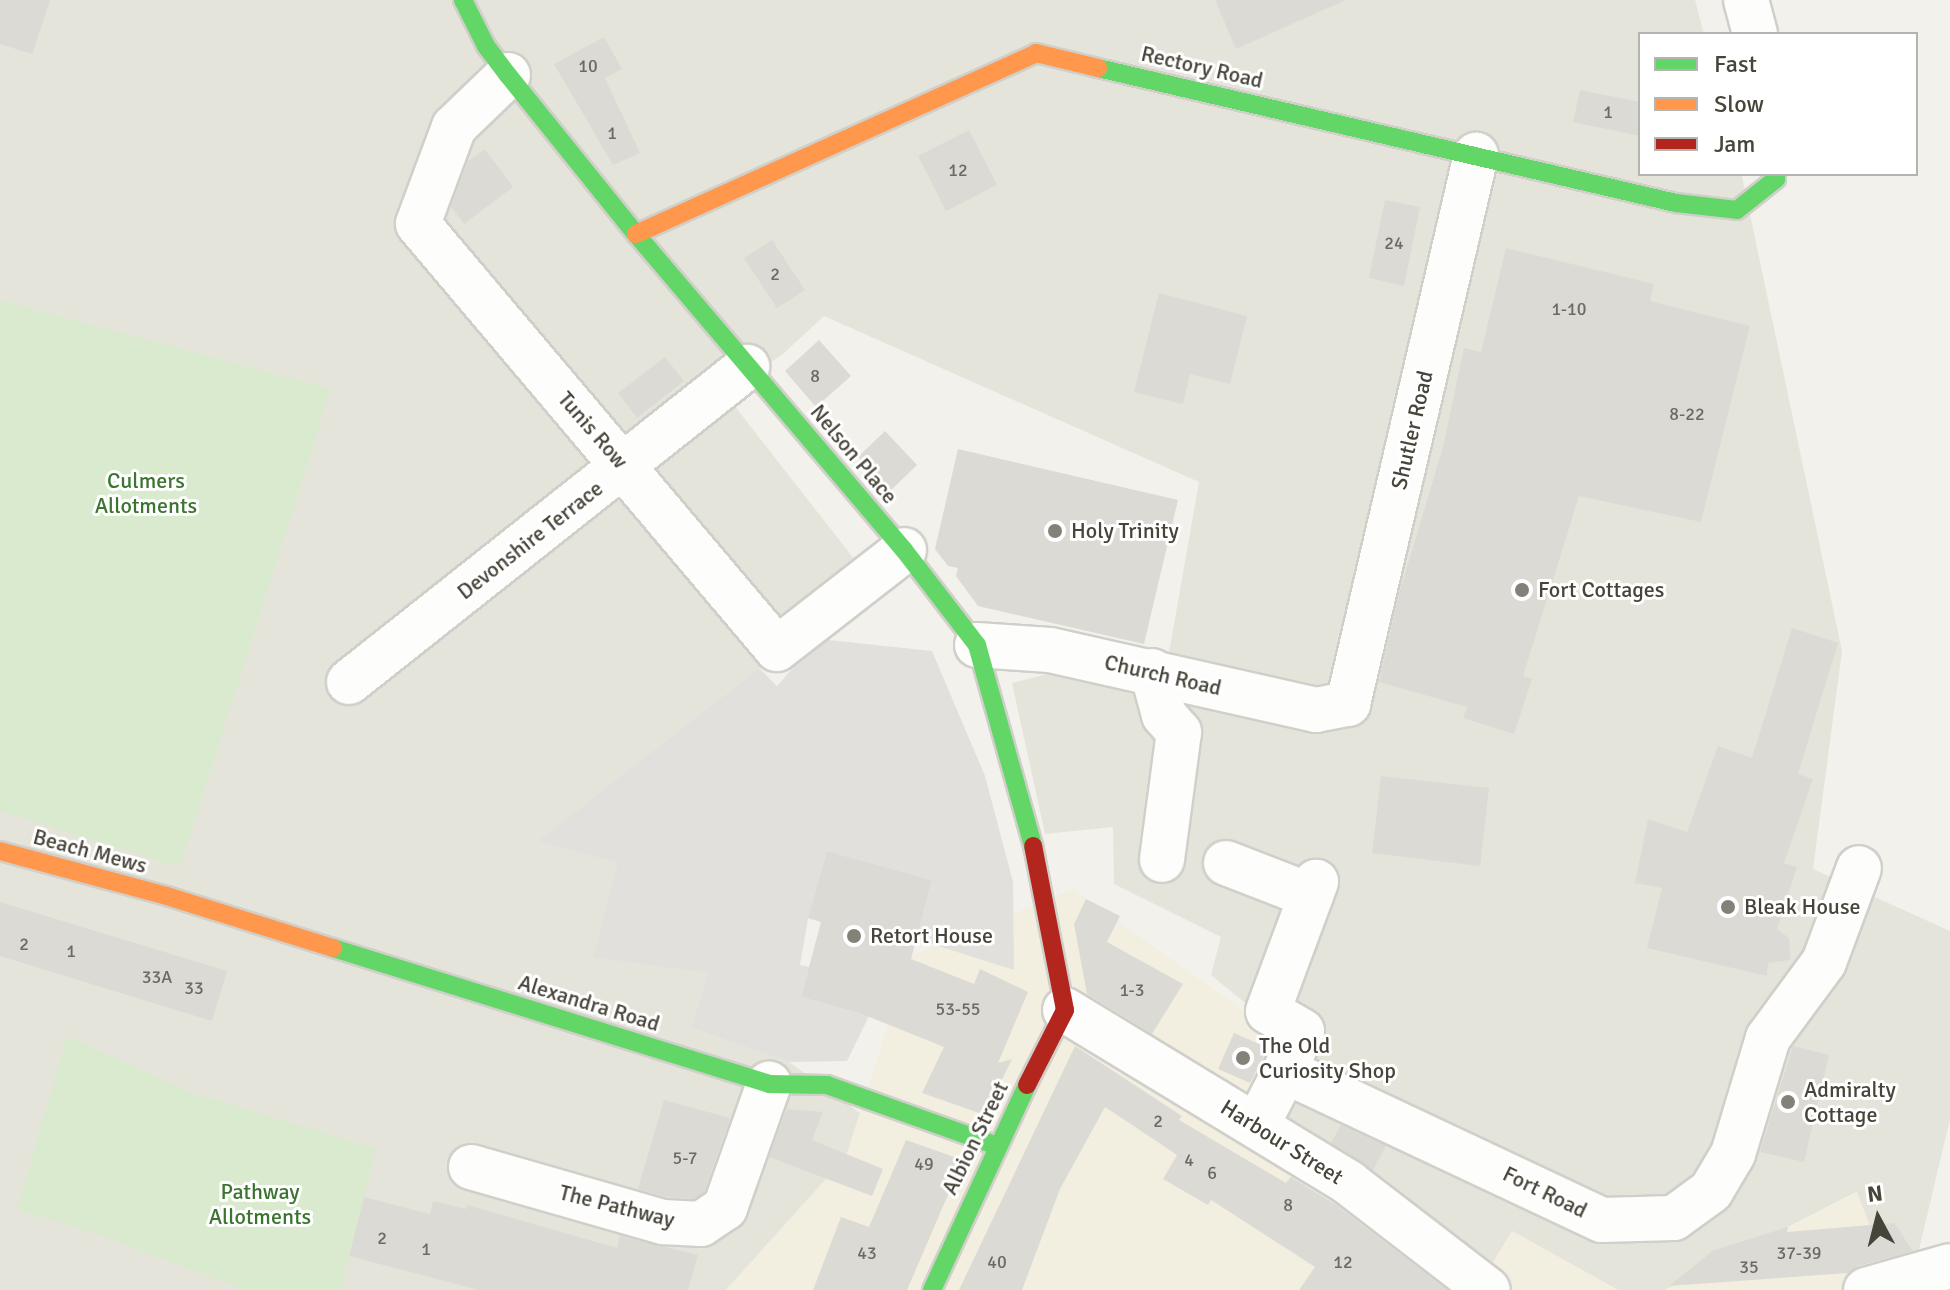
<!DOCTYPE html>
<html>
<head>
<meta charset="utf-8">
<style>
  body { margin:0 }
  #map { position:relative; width:1950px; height:1290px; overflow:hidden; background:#f2f1ec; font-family:Signika,sans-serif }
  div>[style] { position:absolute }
  .residential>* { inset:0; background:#e5e4da }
  .commercial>* { inset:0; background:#f3efe0 }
  .green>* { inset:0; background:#daeace }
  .parking>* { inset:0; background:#e1e0dc }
  .building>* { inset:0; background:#dbdad4 }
  .roads { filter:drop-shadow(2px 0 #d0cfca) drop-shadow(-2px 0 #d0cfca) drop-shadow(0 2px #d0cfca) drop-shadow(0 -2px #d0cfca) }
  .street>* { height:44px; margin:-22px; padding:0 22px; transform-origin:22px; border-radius:22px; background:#fdfdfc }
  .fast>* { height:18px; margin:-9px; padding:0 9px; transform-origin:9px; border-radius:9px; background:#63d668 }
  .slow>* { height:18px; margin:-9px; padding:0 9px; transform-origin:9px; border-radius:9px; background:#ff974d }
  .jam>* { height:18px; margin:-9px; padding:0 9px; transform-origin:9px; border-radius:9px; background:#b3261e }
  .dots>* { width:22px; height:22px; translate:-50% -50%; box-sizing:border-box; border:4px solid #fff; border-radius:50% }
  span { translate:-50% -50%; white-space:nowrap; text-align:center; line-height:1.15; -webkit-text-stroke:6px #fff; paint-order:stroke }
  .number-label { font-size:18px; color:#6d6a60 }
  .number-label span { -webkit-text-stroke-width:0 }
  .street-label { font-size:22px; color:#474439 }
  .park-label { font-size:22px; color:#3c7530 }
  .poi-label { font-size:22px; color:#474439 }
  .left { translate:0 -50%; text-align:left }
  .legend { position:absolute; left:1638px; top:32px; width:280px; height:144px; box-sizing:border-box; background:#fff; border:2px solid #b5b4b0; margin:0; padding:10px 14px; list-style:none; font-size:24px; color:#474439 }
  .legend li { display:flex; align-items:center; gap:16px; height:40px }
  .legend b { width:40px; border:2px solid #b5b4b0 }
  .north { position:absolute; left:1838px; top:1178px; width:80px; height:80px; -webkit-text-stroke:6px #fff; paint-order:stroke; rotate:353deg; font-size:22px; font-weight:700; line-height:32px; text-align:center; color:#474439 }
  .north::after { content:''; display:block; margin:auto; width:28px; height:36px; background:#474439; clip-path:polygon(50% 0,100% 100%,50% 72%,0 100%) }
</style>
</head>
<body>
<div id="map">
  <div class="residential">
    <div style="clip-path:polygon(0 0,1695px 0,1704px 34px,1640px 34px,1640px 174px,1741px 174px,1743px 181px,1842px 651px,1813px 869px,1950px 931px,1950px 1119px,1917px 1258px,1888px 1274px,1856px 1192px,1665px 1290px,1618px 1290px,1512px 1231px,1490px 1269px,1256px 1105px,1280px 1031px,1211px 975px,1221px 937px,1114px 884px,1113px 827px,1045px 834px,1012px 683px,1055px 672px,1164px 681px,1199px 482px,824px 316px,784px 353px,726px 395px,858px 564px,760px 635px,759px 668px,539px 841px,619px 863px,710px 973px,691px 1028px,789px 1062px,860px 1113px,846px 1157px,726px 1290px,0 1290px)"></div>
  </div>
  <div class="commercial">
    <div style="clip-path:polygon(1073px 889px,1275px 1033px,1228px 1134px,1432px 1271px,1489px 1269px,1512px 1231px,1618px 1290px,726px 1290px,846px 1157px,910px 956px)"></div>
    <div style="clip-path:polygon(1857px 1192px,1888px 1274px,1887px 1290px,1665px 1290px)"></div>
  </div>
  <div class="green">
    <div style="clip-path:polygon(0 300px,331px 389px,180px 867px,0 811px)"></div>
    <div style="clip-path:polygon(67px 1036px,190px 1092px,376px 1149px,340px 1290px,245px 1290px,92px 1232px,17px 1210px)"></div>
  </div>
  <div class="parking">
    <div style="clip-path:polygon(819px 639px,932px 651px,985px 776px,1013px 882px,1014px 970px,916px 939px,932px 880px,827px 851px,808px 919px,800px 965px,809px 967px,801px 997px,869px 1016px,847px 1061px,789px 1062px,691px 1028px,709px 973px,593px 957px,618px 863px,538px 841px,759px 668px,777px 686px)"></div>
  </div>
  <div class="building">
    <div style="clip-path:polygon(0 0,50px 0,32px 54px,0 44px)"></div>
    <div style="clip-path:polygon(1215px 0,1346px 0,1236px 49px)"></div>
    <div style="clip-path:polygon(604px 37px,622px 69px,605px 78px,640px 153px,613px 165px,554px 64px)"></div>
    <div style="clip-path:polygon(1580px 90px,1640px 102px,1640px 136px,1573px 122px)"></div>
    <div style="clip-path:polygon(969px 130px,997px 185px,946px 211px,918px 156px)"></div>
    <div style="clip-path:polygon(485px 149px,513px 187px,464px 224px,451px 207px,468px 161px)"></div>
    <div style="clip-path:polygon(1385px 200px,1420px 207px,1404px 286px,1369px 278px)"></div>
    <div style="clip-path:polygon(772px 240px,805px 290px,777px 308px,744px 258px)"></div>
    <div style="clip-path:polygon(1506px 248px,1654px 284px,1650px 301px,1750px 326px,1701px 522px,1579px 496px,1523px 676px,1532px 679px,1514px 734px,1463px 718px,1467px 707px,1379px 682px,1399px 594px,1443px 447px,1464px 348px,1481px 352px)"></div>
    <div style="clip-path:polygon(1159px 293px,1247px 316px,1230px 384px,1190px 374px,1183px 404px,1134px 392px)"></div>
    <div style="clip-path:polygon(819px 340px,851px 376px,816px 407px,785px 371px)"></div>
    <div style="clip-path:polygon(665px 357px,684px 381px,637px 418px,618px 393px)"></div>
    <div style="clip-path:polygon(885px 431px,917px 465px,888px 493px,858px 457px)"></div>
    <div style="clip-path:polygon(958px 449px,1178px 500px,1144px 644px,978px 606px,956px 576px,958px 568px,948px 566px,935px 549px)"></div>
    <div style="clip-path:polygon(1792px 628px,1838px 643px,1798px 774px,1813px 779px,1784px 863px,1797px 867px,1777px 929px,1789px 938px,1790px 960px,1768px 963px,1767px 976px,1647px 948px,1662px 888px,1635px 883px,1648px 819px,1687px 832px,1718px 746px,1752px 758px)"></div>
    <div style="clip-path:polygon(1381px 776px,1489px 788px,1480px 866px,1372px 853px)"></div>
    <div style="clip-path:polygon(827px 851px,932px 880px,911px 959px,974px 984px,980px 969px,1028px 992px,998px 1063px,1012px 1059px,985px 1115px,922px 1093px,944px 1047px,862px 1014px,801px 997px,821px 922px,808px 918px)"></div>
    <div style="clip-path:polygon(1086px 899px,1120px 916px,1107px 942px,1183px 984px,1152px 1034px,1087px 994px,1074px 924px)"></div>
    <div style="clip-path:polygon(0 902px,227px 971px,212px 1021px,0 956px)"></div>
    <div style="clip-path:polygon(1234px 1033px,1268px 1048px,1250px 1083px,1218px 1069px)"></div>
    <div style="clip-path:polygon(1075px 1046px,1182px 1116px,1179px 1120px,1286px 1183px,1291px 1177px,1335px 1204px,1447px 1290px,1299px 1290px,1315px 1267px,1211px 1200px,1208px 1205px,1163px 1179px,1177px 1155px,1105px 1107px,1060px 1189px,1022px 1290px,959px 1290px)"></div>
    <div style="clip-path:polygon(1793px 1046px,1829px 1055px,1804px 1162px,1760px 1152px)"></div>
    <div style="clip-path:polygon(664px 1100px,730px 1118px,704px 1192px,694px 1199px,667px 1197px,638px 1189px)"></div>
    <div style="clip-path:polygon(787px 1109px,823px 1112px,812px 1140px,883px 1169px,872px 1196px,769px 1157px)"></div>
    <div style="clip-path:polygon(1341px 1125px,1386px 1146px,1373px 1170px,1331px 1143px)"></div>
    <div style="clip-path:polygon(906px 1140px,963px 1160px,907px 1290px,813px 1290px,841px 1217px,869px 1227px)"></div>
    <div style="clip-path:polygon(364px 1197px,430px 1214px,433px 1201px,466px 1209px,467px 1205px,617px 1248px,620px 1236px,698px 1255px,688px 1290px,479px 1290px,349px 1256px)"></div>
    <div style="clip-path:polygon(1894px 1223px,1913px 1251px,1859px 1266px,1848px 1273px,1669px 1286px,1714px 1250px,1788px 1227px,1787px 1232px)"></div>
  </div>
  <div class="roads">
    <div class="street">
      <div style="left:1746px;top:0;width:35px;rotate:75deg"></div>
      <div style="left:508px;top:75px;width:75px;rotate:136.1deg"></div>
      <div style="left:454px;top:127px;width:103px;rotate:110.4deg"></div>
      <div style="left:418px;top:224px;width:556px;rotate:49.81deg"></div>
      <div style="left:777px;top:649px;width:161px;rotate:-37.9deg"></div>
      <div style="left:977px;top:645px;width:73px;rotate:3.9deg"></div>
      <div style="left:1050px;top:650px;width:273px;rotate:12.7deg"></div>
      <div style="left:1316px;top:710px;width:33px;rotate:-11deg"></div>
      <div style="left:1348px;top:704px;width:564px;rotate:-76.88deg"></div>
      <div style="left:1152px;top:671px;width:46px;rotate:74.7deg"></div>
      <div style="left:1164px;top:715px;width:23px;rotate:49deg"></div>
      <div style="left:1179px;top:732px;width:129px;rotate:97.6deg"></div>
      <div style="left:349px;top:682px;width:508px;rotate:-38.36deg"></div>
      <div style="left:1226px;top:863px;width:91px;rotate:21.2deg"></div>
      <div style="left:1065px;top:1010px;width:333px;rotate:31.3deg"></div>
      <div style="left:1349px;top:1183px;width:175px;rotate:37.6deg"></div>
      <div style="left:1285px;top:1071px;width:43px;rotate:-67deg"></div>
      <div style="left:1302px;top:1031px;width:39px;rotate:-150deg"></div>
      <div style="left:1268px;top:1011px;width:138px;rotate:-69.6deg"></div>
      <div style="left:1257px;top:1125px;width:61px;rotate:-62.6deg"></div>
      <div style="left:1285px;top:1071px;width:350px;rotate:25.2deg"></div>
      <div style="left:1602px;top:1220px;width:72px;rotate:-1.6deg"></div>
      <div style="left:1674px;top:1218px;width:46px;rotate:-36.1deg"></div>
      <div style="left:1711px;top:1191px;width:43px;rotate:-59.3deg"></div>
      <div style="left:1733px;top:1154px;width:121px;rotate:-73.2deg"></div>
      <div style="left:1768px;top:1038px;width:94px;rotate:-53.6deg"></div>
      <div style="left:1824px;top:962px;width:100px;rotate:-69.6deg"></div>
      <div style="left:471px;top:1167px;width:200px;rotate:16deg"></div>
      <div style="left:663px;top:1222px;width:38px;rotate:3deg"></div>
      <div style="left:701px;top:1224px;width:29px;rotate:-34deg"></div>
      <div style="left:725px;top:1208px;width:132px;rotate:-70.5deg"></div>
      <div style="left:1866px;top:1290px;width:87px;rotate:-15.9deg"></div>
    </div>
    <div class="fast">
      <div style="left:463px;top:0;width:51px;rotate:63.4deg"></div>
      <div style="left:486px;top:46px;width:36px;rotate:53deg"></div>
      <div style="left:508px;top:75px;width:204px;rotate:51.2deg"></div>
      <div style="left:636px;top:234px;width:414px;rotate:49.7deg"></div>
      <div style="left:904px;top:550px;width:120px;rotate:52.5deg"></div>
      <div style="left:977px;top:645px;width:209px;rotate:74.4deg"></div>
      <div style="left:1098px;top:68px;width:594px;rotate:13.15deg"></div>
      <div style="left:1676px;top:203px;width:61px;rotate:6.5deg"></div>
      <div style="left:1737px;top:210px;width:50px;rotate:-38.5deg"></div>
      <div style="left:1776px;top:179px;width:5px;rotate:-90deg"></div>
      <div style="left:333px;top:948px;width:457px;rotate:17.3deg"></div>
      <div style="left:769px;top:1084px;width:58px;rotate:1deg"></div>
      <div style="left:827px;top:1085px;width:181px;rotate:19.7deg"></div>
      <div style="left:932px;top:1290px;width:226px;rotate:-65.1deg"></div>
    </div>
    <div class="slow">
      <div style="left:636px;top:234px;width:439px;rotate:-24.3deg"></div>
      <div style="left:1036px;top:53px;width:64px;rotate:13.6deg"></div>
      <div style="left:0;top:851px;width:173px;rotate:15.1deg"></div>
      <div style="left:167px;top:896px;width:174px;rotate:17.4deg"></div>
    </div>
    <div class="jam">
      <div style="left:1027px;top:1085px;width:84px;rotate:-63.1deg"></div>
      <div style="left:1065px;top:1010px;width:167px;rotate:-101deg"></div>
    </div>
  </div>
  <div class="dots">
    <div style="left:1055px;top:531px;background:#838178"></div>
    <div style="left:1522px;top:590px;background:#838178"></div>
    <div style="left:1728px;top:907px;background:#838178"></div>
    <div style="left:854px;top:936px;background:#838178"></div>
    <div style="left:1243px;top:1058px;background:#838178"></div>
    <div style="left:1788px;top:1102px;background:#838178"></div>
  </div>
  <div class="number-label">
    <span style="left:588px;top:66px">10</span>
    <span style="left:1608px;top:112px">1</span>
    <span style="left:612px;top:133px">1</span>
    <span style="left:958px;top:170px">12</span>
    <span style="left:1394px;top:243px">24</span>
    <span style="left:775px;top:274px">2</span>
    <span style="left:1569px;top:309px">1-10</span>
    <span style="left:815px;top:376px">8</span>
    <span style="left:1687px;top:414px">8-22</span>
    <span style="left:24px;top:944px">2</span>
    <span style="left:71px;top:951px">1</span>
    <span style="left:157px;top:977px">33A</span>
    <span style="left:194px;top:988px">33</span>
    <span style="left:1132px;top:990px">1-3</span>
    <span style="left:958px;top:1009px">53-55</span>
    <span style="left:1158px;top:1121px">2</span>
    <span style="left:685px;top:1158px">5-7</span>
    <span style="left:1189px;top:1160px">4</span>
    <span style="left:924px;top:1164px">49</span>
    <span style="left:1212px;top:1173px">6</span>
    <span style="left:1288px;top:1205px">8</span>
    <span style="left:382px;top:1238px">2</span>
    <span style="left:426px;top:1249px">1</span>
    <span style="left:867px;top:1253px">43</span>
    <span style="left:1799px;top:1253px">37-39</span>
    <span style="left:997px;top:1262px">40</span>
    <span style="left:1343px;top:1262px">12</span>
    <span style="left:1749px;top:1267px">35</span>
  </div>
  <div class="street-label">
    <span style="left:1202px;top:67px;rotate:13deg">Rectory Road</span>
    <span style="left:593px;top:430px;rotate:49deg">Tunis Row</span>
    <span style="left:1412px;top:430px;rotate:-77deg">Shutler Road</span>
    <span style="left:854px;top:454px;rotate:50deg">Nelson Place</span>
    <span style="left:530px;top:540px;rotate:-38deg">Devonshire Terrace</span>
    <span style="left:1163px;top:675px;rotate:13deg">Church Road</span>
    <span style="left:90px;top:851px;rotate:15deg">Beach Mews</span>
    <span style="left:589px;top:1003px;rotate:17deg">Alexandra Road</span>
    <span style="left:975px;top:1138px;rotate:-64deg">Albion Street</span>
    <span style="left:1282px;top:1142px;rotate:32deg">Harbour Street</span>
    <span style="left:1545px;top:1192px;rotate:26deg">Fort Road</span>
    <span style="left:617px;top:1206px;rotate:14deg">The Pathway</span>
  </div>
  <div class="park-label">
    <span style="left:146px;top:493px">Culmers<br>Allotments</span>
    <span style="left:260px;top:1204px">Pathway<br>Allotments</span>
  </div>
  <div class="poi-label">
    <span class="left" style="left:1071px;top:531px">Holy Trinity</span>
    <span class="left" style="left:1538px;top:590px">Fort Cottages</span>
    <span class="left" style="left:1744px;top:907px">Bleak House</span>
    <span class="left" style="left:870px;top:936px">Retort House</span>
    <span class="left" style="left:1259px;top:1058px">The Old<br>Curiosity Shop</span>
    <span class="left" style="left:1804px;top:1102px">Admiralty<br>Cottage</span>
  </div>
  <ul class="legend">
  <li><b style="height:10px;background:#63d668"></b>Fast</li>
  <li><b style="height:10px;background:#ff974d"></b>Slow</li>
  <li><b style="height:10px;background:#b3261e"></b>Jam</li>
  </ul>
  <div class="north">N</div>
</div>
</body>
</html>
